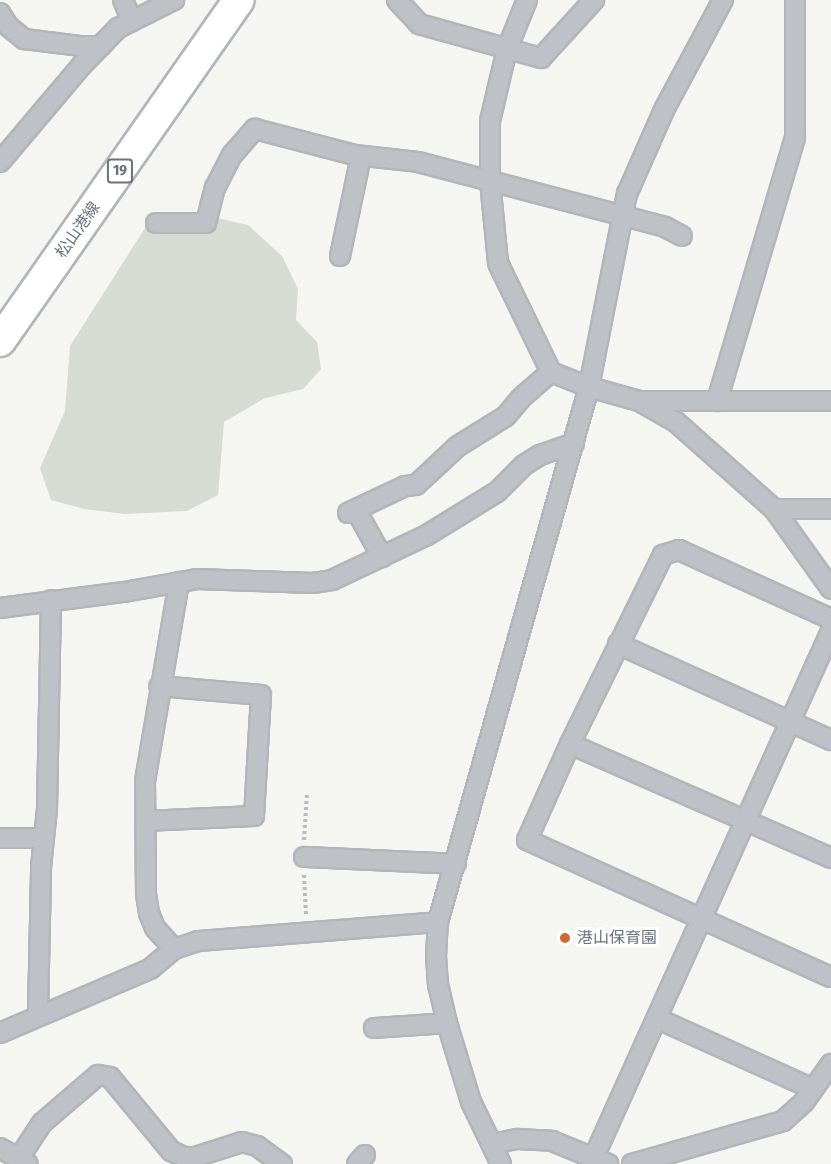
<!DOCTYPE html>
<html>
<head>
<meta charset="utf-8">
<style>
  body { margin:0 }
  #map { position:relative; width:831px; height:1164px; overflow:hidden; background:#f5f5f2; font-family:"Fira Sans Condensed","Noto Sans JP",sans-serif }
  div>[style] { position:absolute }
  .green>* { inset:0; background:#d6dbd3 }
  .path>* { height:4px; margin-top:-2px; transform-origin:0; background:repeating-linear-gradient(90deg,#b8babc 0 3px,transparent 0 6px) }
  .roads { filter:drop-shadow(2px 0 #b2b5b9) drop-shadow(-2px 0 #b2b5b9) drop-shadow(0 2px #b2b5b9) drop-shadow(0 -2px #b2b5b9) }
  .street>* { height:18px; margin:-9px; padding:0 9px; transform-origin:9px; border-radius:9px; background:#bec1c5 }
  .primary>* { height:30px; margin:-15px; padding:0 15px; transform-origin:15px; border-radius:15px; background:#fff }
  .dots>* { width:16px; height:16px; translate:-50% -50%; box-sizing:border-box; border:3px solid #fff; border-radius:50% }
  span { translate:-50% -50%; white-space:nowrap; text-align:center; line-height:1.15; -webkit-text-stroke:6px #fff; paint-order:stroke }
  .shield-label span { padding:2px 4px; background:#fff; border:2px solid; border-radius:4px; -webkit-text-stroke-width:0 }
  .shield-label { font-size:15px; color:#67737f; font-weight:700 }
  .street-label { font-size:16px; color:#67737f }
  .poi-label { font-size:16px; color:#67737f }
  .left { translate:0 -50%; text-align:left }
</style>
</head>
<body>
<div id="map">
  <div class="green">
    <div style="clip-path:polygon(212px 217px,248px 225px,282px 256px,298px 289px,296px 320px,317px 342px,321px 369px,303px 389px,265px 398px,224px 422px,218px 495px,187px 511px,125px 514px,84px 509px,51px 500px,40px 468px,65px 411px,70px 346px,145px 228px)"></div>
  </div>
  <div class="path">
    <div style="left:304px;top:840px;width:47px;rotate:-86.3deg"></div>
    <div style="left:304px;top:875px;width:40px;rotate:87.1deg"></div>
  </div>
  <div class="roads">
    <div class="street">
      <div style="left:123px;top:0;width:23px;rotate:67deg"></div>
      <div style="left:397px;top:0;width:33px;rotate:47deg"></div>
      <div style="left:419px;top:24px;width:127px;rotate:15.6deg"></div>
      <div style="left:541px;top:58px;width:79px;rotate:-47.6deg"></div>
      <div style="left:527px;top:0;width:53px;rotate:112.2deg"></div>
      <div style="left:507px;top:49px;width:74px;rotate:103.3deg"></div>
      <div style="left:490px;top:121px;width:60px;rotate:90deg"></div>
      <div style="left:490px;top:181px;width:82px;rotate:84.4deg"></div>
      <div style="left:498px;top:263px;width:121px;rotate:64.1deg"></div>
      <div style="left:0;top:13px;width:15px;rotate:58deg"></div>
      <div style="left:8px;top:26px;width:21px;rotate:39deg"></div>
      <div style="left:24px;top:39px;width:56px;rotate:7.1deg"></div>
      <div style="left:80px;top:46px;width:21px"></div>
      <div style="left:0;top:162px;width:127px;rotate:-49.8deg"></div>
      <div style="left:82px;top:65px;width:52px;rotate:-45.8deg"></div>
      <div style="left:118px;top:28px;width:63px;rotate:-26.6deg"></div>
      <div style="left:156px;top:223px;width:50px"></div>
      <div style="left:206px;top:223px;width:36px;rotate:-76deg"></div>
      <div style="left:215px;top:188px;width:37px;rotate:-63deg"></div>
      <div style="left:232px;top:155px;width:35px;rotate:-49deg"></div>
      <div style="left:255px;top:129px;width:103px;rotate:14.6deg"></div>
      <div style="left:355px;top:155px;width:63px;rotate:6.3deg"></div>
      <div style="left:418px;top:162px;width:255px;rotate:14.7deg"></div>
      <div style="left:665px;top:227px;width:19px;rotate:28deg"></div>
      <div style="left:340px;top:256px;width:102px;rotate:-78.1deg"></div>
      <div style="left:641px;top:401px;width:190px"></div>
      <div style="left:717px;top:401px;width:274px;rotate:-73.5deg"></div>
      <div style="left:795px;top:138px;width:138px;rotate:-90deg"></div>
      <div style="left:774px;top:509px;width:57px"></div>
      <div style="left:356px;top:510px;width:54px;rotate:61deg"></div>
      <div style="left:348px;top:513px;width:63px;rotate:-25.3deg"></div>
      <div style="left:405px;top:486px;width:11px;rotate:-5deg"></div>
      <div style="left:416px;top:485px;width:57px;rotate:-42.9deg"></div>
      <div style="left:458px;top:446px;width:57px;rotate:-32deg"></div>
      <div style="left:506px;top:416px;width:23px;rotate:-50deg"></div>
      <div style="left:521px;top:398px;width:40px;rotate:-41deg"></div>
      <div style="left:551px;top:372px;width:41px;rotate:21.5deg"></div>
      <div style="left:589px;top:387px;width:52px;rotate:15.6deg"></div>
      <div style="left:639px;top:401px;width:43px;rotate:29.6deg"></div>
      <div style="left:676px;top:422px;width:131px;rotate:41.6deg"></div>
      <div style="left:774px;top:509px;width:98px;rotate:54.5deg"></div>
      <div style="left:0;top:608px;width:125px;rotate:-7.4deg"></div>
      <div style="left:124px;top:592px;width:74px;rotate:-10.1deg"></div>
      <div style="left:197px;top:579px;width:116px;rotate:2deg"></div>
      <div style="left:313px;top:583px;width:19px;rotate:-9deg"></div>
      <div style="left:332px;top:580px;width:105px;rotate:-25.3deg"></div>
      <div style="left:427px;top:535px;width:82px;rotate:-31.6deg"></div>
      <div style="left:497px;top:492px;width:38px;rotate:-45deg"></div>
      <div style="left:524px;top:465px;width:19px;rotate:-32deg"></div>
      <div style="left:540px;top:455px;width:36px;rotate:-19deg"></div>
      <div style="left:831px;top:619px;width:167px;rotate:-155.6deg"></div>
      <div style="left:679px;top:550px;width:17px;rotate:163deg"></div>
      <div style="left:663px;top:555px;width:211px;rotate:116.2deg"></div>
      <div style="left:570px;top:744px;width:105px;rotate:114.1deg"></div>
      <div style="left:527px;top:840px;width:333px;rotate:24.3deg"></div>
      <div style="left:618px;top:644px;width:234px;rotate:24.3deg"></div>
      <div style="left:570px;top:744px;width:285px;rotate:23.6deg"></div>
      <div style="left:145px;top:821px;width:109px;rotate:-2.6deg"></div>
      <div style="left:254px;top:816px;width:121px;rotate:-86.7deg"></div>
      <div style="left:261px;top:695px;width:102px;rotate:-175deg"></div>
      <div style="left:0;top:838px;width:44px"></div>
      <div style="left:304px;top:857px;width:152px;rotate:2.6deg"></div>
      <div style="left:174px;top:949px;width:28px;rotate:-132deg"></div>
      <div style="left:155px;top:928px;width:16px;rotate:-112deg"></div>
      <div style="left:149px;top:913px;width:19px;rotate:-99deg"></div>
      <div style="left:146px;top:894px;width:113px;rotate:-90.5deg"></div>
      <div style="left:145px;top:781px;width:202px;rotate:-80.3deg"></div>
      <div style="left:38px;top:1015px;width:148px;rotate:-88.8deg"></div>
      <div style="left:41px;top:867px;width:58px;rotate:-84.1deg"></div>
      <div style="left:47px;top:809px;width:209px;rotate:-88.9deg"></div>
      <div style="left:658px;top:1019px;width:170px;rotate:24.3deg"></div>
      <div style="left:374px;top:1028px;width:73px;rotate:-3.9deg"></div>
      <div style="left:0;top:1033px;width:163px;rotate:-23.1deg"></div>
      <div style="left:150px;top:969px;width:31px;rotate:-40deg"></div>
      <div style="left:174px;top:949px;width:25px;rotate:-18deg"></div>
      <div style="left:198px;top:941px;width:241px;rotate:-4.5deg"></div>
      <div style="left:493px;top:1144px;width:25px;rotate:-12deg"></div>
      <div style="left:517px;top:1139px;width:35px;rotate:3deg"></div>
      <div style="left:552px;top:1141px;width:61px;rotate:22.3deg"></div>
      <div style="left:0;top:1148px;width:32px;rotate:30deg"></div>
      <div style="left:19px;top:1158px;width:42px;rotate:-56.7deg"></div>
      <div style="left:42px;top:1123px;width:74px;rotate:-40.6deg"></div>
      <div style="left:98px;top:1075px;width:12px;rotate:9deg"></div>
      <div style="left:110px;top:1077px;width:96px;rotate:50.5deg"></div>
      <div style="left:171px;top:1151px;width:14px;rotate:25deg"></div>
      <div style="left:184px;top:1157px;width:11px"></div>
      <div style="left:195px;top:1157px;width:49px;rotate:-17.7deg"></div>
      <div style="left:242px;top:1142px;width:16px;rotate:15deg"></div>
      <div style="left:257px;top:1146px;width:31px;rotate:36deg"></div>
      <div style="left:593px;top:1159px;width:579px;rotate:-65.74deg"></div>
      <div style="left:357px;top:1164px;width:12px;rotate:-48deg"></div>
      <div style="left:501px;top:1164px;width:69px;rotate:-115.8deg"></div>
      <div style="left:471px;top:1102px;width:83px;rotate:-106.9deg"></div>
      <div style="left:447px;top:1023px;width:39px;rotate:-103deg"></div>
      <div style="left:438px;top:985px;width:28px;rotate:-94deg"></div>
      <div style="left:436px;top:957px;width:35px;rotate:-87deg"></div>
      <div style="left:438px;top:922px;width:556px;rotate:-74.24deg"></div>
      <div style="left:589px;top:387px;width:197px;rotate:-78.9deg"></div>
      <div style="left:627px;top:194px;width:94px;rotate:-66.2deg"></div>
      <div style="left:665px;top:108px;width:123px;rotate:-61.8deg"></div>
      <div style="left:632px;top:1164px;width:157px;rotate:-15.9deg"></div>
      <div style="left:783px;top:1121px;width:28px;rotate:-42deg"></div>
      <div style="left:804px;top:1102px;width:47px;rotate:-54.6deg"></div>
    </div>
    <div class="primary">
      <div style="left:0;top:341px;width:416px;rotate:-55deg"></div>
    </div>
  </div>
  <div class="dots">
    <div style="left:565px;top:938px;background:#d06737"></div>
  </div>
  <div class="shield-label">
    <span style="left:120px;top:171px">19</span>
  </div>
  <div class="street-label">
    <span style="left:78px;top:230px;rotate:-55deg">松山港線</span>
  </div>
  <div class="poi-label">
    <span class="left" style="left:577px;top:938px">港山保育園</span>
  </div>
</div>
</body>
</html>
